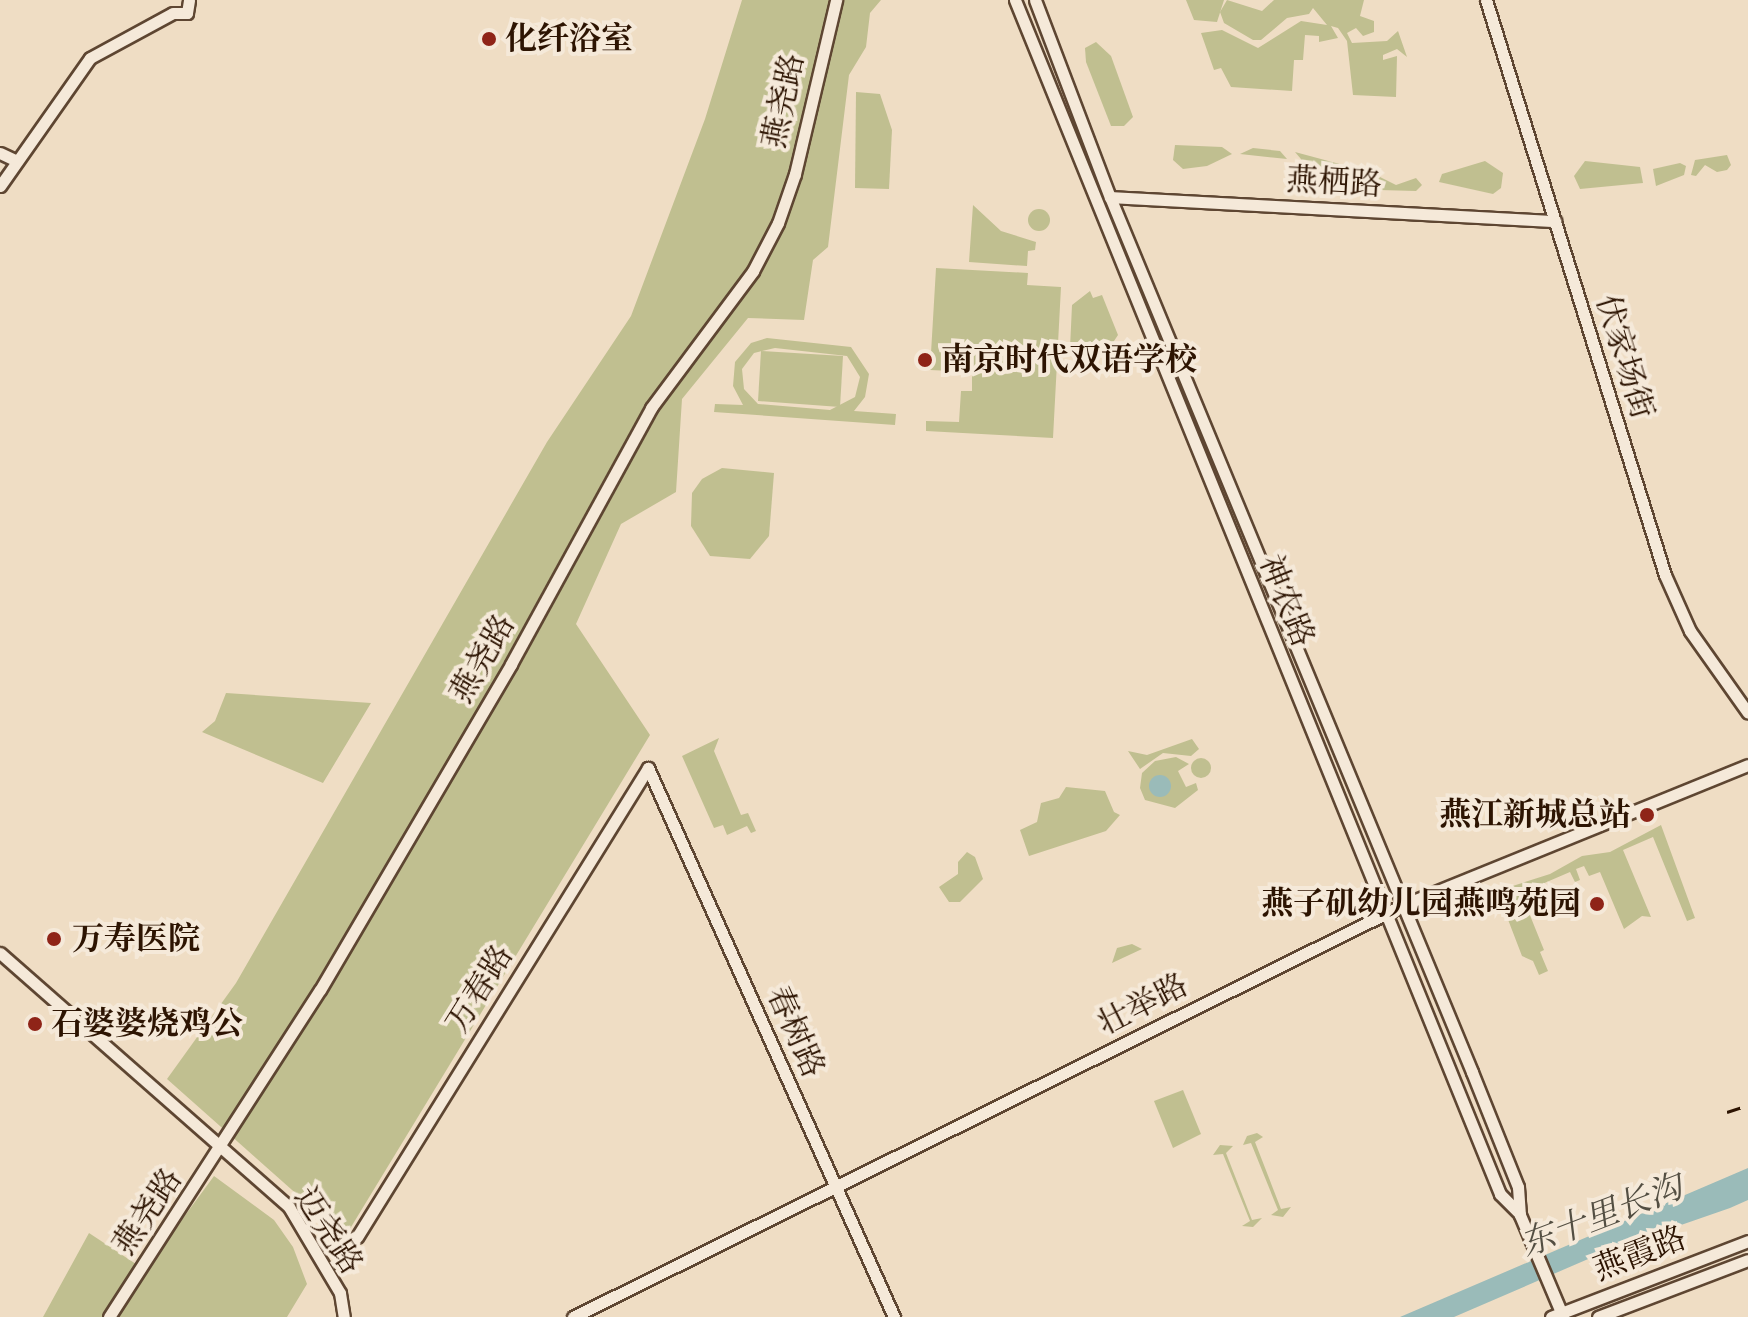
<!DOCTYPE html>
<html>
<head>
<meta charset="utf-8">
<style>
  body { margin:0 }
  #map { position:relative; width:1748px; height:1317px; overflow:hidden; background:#efddc4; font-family:"Libre Bodoni","Noto Serif SC",serif }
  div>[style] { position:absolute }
  .green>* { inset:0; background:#c0bf90 }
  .round { border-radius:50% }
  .water>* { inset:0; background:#9abbb9 }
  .roads { filter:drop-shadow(2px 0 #5e4632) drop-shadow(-2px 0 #5e4632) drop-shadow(0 2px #5e4632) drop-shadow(0 -2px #5e4632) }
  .minor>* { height:11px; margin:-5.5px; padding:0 5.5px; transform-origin:5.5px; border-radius:5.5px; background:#f5e9d9 }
  .rail>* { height:3px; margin-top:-1.5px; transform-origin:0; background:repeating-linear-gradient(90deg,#2d1402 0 14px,transparent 0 28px) }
  .dots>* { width:22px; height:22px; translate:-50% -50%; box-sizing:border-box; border:4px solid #f5e9d9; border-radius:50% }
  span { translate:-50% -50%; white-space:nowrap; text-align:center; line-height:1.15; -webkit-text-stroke:8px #f5e9d9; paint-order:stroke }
  .poi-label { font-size:32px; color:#2d1402; font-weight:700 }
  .left { translate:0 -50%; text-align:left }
  .right { translate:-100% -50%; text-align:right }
  .street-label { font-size:32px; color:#2d1402 }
  .water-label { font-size:34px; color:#534e42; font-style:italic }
</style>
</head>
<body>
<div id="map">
  <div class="green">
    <div style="clip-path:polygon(742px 0,881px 0,870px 13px,866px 47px,849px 75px,828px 247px,813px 260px,804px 320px,748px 318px,682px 399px,676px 492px,621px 524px,576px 624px,650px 735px,345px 1237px,167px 1079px,236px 983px,547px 442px,631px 316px,705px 119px)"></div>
    <div style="clip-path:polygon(1186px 0,1224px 0,1217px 22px,1194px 20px)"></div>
    <div style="clip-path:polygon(1227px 0,1262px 11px,1274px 0,1364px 0,1360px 16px,1374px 21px,1374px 32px,1363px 36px,1356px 28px,1347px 33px,1352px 43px,1387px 41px,1398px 31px,1407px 57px,1397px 49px,1383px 55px,1383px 60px,1397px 56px,1396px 97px,1353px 95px,1347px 41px,1338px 28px,1331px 26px,1338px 38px,1319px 42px,1319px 36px,1305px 35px,1303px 60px,1294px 60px,1292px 91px,1231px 87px,1221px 68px,1214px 70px,1201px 33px,1222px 30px,1258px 48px,1301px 21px,1327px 25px,1313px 8px,1309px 14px,1287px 18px,1261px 40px,1253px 40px,1224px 23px,1220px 12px)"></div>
    <div style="clip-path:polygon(1096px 42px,1111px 56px,1133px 117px,1124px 126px,1111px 126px,1086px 62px,1085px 48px)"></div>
    <div style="clip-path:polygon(856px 92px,880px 94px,892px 130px,889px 189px,855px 188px)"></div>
    <div style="clip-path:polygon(1175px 145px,1222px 147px,1232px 154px,1207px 166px,1183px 169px,1173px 160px)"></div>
    <div style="clip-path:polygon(1253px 148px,1280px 151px,1287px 159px,1240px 154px)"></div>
    <div style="clip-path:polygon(1295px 152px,1347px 166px,1352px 176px,1306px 165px)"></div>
    <div style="clip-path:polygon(1727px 155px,1731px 165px,1727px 170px,1717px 172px,1705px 165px,1696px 176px,1691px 175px,1695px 160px)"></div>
    <div style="clip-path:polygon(1485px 161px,1503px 173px,1501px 188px,1493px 194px,1439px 182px,1442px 174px)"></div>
    <div style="clip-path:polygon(1585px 161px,1640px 167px,1643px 183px,1580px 189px,1574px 176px)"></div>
    <div style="clip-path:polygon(1680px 163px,1686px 166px,1684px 175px,1656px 186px,1653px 169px)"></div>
    <div style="clip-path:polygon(1380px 177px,1396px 185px,1416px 178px,1422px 185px,1416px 191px,1379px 190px,1373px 184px)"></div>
    <div style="clip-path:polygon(973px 205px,1001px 231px,1036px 242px,1035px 250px,1028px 251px,1027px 266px,969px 262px)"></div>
    <div class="round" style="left:1028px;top:209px;width:22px;height:22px"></div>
    <div style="clip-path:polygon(936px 268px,1028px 273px,1027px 285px,1061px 287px,1053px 438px,926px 431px,926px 421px,959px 422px,961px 391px,972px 391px,972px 372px,930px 370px)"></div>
    <div style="clip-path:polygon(1090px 291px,1093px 298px,1102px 295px,1118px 335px,1108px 350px,1070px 348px,1072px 305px)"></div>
    <div style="clip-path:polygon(evenodd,767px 338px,851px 347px,869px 374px,865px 397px,854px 411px,896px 414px,895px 425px,714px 412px,715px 404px,743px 405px,733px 386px,735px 362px,751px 343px,767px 338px,775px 348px,847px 356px,860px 377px,855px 397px,830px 410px,758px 404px,744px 389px,742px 369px,754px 353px,775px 348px)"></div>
    <div style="clip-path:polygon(761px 351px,843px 356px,840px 407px,758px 401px)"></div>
    <div style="clip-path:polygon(722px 468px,774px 473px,769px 536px,750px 559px,710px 556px,691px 526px,692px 493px,702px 479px)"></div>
    <div style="clip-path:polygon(226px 693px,371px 703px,323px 783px,202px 732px,215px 721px)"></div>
    <div style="clip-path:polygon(719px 738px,714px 751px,741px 815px,748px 813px,756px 831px,751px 833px,747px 826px,727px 835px,723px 825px,714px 828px,682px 756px)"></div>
    <div style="clip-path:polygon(1192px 739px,1199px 749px,1191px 756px,1163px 753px,1140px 769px,1128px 751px,1147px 755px)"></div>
    <div style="clip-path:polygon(1176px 757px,1189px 764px,1178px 771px,1186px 787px,1196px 783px,1198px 790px,1175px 808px,1145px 800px,1140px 788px,1142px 773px,1155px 761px)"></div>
    <div class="round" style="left:1191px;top:758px;width:20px;height:20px"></div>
    <div style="clip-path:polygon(1066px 787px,1105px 791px,1114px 812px,1120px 815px,1106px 831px,1029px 856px,1020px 830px,1037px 822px,1041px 803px,1059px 798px)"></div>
    <div style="clip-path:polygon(1661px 825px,1695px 918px,1687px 921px,1653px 837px,1623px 850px,1651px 917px,1642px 916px,1624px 929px,1600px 872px,1589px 876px,1584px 866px,1576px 869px,1580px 880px,1575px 882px,1570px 872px,1521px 893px,1544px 950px,1540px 952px,1548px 971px,1539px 975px,1533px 961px,1522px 956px,1497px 891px,1550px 874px,1582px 856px,1610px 852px)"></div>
    <div style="clip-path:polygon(967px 852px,975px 857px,983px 879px,960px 902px,949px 902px,939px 887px,958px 874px,958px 862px)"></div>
    <div style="clip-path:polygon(1132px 944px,1142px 949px,1112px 963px,1117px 948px)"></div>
    <div style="clip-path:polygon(1183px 1090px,1201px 1134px,1173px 1148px,1154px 1101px)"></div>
    <div style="clip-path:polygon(1257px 1133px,1263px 1137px,1255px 1142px,1281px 1209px,1291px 1207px,1283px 1217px,1271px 1215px,1278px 1210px,1251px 1143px,1243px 1145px,1247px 1136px)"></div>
    <div style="clip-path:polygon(1220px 1145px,1233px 1146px,1226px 1153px,1252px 1220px,1262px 1218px,1253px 1227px,1242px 1226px,1250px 1221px,1223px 1154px,1213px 1155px)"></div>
    <div style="clip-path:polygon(214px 1176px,274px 1220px,293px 1247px,307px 1284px,287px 1317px,43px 1317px,89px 1233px,145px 1270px)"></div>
  </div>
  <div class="water">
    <div class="round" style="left:1149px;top:775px;width:22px;height:22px"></div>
    <div style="clip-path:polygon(1748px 1168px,1748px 1200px,1730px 1208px,1609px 1250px,1454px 1317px,1400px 1317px)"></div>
  </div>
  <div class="roads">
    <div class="minor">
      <div style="left:1015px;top:0;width:1289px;rotate:67.89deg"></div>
      <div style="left:1500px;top:1194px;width:28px;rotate:45deg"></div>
      <div style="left:1035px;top:0;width:211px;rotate:69.2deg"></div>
      <div style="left:1110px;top:197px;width:947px;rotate:67.52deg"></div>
      <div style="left:1472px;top:1072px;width:124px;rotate:68.2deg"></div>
      <div style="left:1518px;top:1187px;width:28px;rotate:86deg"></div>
      <div style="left:1520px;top:1215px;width:111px;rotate:67.1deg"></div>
      <div style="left:1486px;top:0;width:602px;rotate:72.71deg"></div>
      <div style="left:1665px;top:575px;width:61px;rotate:65.9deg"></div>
      <div style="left:1690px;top:631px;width:100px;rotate:54.7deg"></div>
      <div style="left:0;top:153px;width:17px;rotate:25deg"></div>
      <div style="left:0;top:186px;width:156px;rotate:-54.9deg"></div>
      <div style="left:90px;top:58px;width:94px;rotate:-28.5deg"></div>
      <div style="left:173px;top:13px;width:14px"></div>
      <div style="left:187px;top:13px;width:13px;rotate:-81deg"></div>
      <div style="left:1110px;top:197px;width:446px;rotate:3.1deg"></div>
      <div style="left:648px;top:768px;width:602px;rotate:65.86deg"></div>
      <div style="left:0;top:953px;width:385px;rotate:41.3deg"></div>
      <div style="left:289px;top:1207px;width:100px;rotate:59.3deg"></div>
      <div style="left:340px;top:1293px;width:24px;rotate:81deg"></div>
      <div style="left:357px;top:1237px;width:552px;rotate:-58.18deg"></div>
      <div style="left:109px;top:1317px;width:389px;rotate:-57.2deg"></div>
      <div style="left:320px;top:990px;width:378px;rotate:-59.6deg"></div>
      <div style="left:511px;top:664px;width:292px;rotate:-61.3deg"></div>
      <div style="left:651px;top:408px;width:171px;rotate:-53.3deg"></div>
      <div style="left:753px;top:271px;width:54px;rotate:-62.5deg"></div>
      <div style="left:778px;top:223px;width:52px;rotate:-70.9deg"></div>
      <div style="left:795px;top:174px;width:179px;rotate:-76.7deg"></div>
      <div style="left:573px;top:1317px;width:927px;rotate:-26.4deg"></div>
      <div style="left:1403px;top:905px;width:372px;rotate:-22.1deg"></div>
      <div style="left:1551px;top:1317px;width:211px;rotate:-21.1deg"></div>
      <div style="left:1598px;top:1317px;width:160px;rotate:-20.8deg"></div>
    </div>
  </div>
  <div class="rail">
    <div style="left:1727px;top:1112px;width:22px;rotate:-18deg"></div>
  </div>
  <div class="dots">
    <div style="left:489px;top:39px;background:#8f2418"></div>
    <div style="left:925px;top:360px;background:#8f2418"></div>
    <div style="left:1647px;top:815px;background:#8f2418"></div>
    <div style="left:1597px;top:904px;background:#8f2418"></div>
    <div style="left:54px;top:939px;background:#8f2418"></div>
    <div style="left:35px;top:1024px;background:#8f2418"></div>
  </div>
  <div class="poi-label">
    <span class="left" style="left:505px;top:39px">化纤浴室</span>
    <span class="left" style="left:941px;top:360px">南京时代双语学校</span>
    <span class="right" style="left:1631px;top:815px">燕江新城总站</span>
    <span class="right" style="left:1581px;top:904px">燕子矶幼儿园燕鸣苑园</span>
    <span class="left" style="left:72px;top:939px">万寿医院</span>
    <span class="left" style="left:51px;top:1024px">石婆婆烧鸡公</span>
  </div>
  <div class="street-label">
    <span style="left:784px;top:101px;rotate:-78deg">燕尧路</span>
    <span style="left:1334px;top:183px;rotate:3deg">燕栖路</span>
    <span style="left:1624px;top:357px;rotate:73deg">伏家场街</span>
    <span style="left:1286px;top:601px;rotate:68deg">神农路</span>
    <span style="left:483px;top:659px;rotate:-60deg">燕尧路</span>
    <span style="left:480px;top:989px;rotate:-58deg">万春路</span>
    <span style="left:1143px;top:1005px;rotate:-27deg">壮举路</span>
    <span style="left:795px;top:1032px;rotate:66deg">春树路</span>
    <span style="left:148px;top:1212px;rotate:-56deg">燕尧路</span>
    <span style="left:328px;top:1231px;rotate:57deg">迈尧路</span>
    <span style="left:1640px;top:1254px;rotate:-21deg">燕霞路</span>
  </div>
  <div class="water-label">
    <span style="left:1602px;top:1217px;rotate:-21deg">东十里长沟</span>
  </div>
</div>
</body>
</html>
